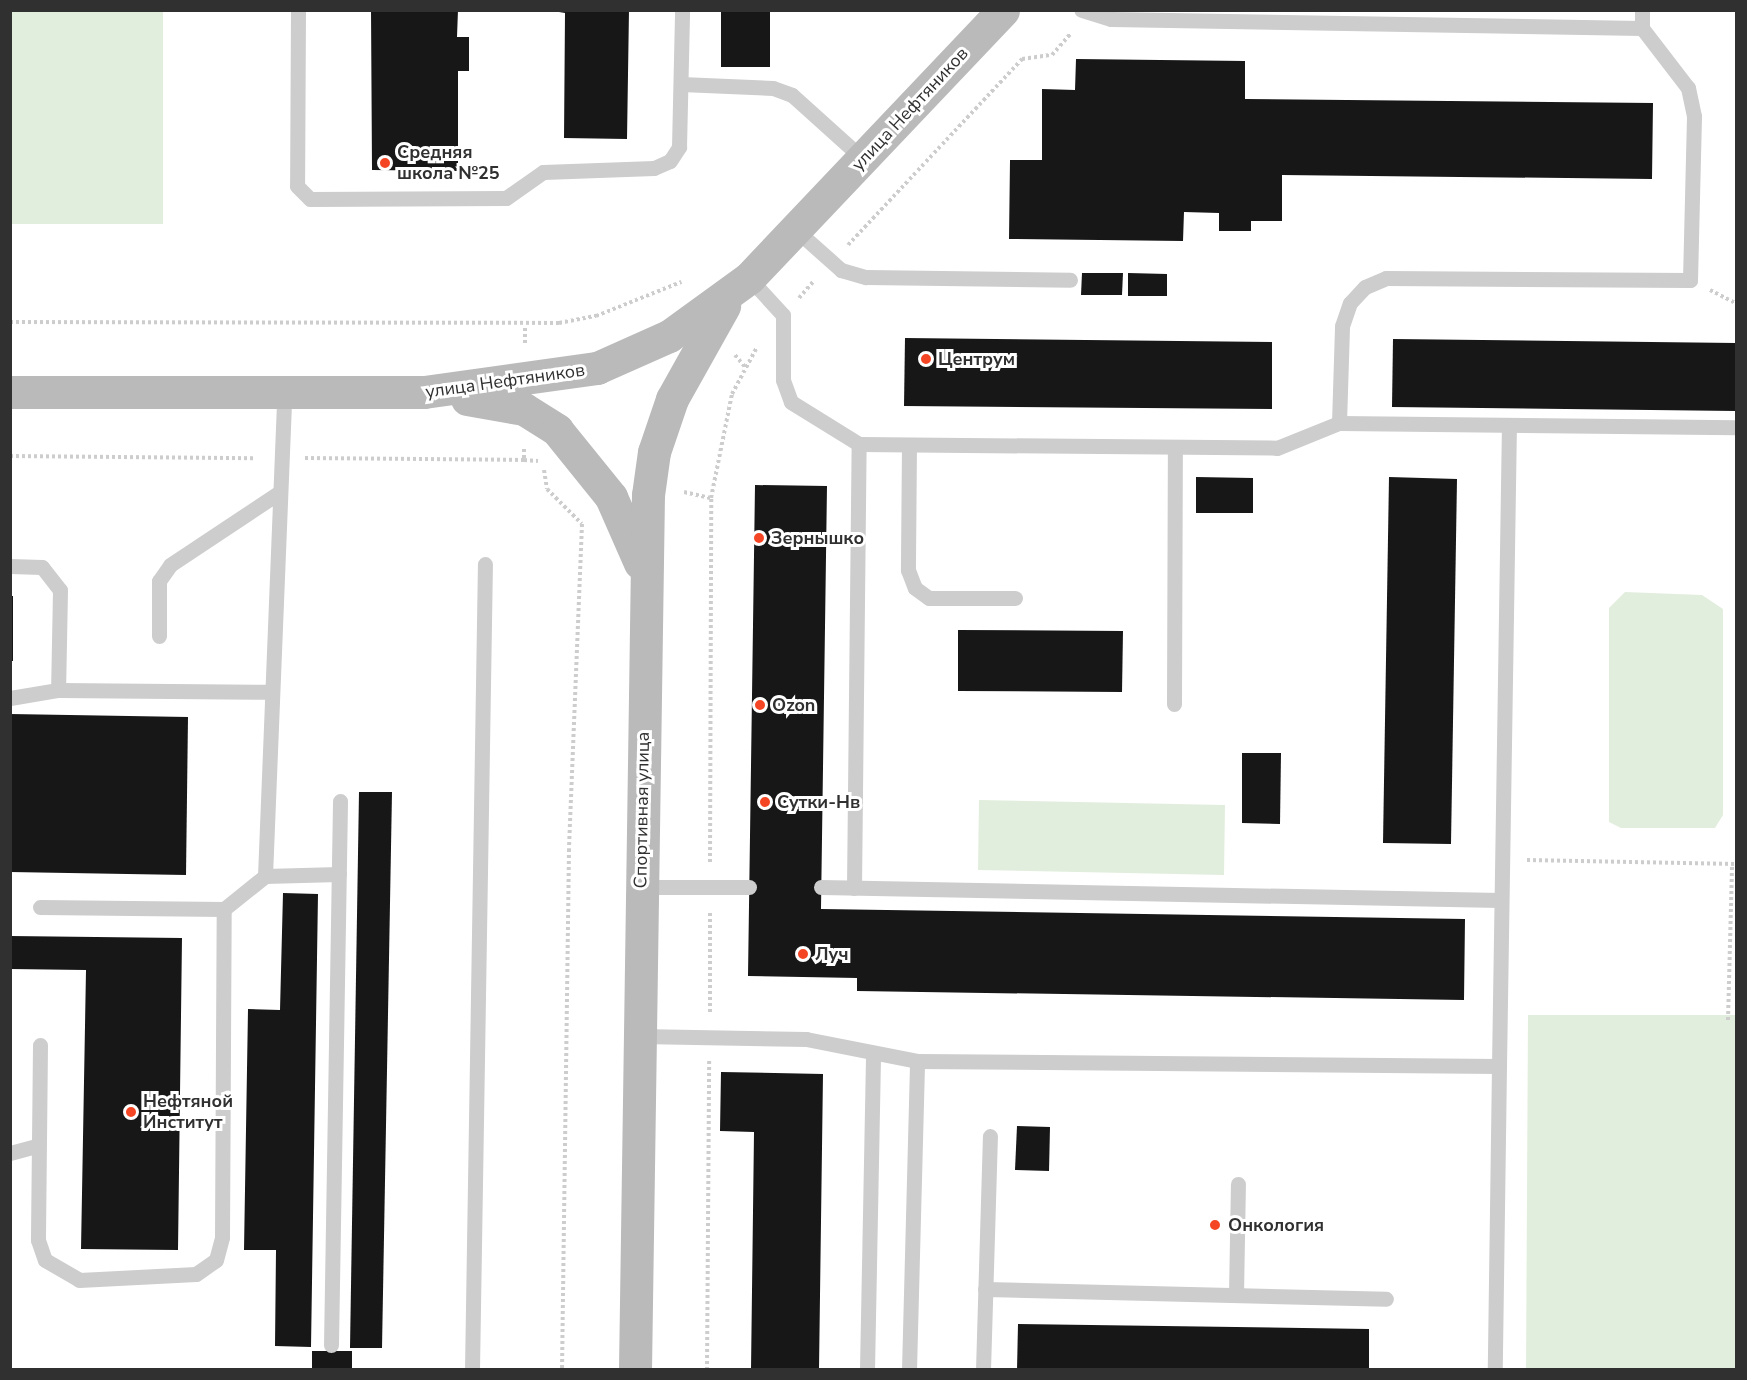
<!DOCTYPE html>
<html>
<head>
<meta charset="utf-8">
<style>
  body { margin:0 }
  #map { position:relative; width:1747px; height:1380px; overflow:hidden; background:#fff; font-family:"Nunito Sans",sans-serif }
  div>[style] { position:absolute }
  .green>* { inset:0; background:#e2eedd }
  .building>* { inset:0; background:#171717 }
  .path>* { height:4px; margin-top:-2px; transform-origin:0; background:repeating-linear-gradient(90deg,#cdcdcd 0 3px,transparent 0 6px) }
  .lane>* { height:15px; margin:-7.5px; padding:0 7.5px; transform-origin:7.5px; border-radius:7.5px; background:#cdcdcd }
  .secondary>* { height:33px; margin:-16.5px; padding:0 16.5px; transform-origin:16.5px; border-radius:16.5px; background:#bababa }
  .dots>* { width:16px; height:16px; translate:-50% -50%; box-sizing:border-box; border:3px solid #fff; border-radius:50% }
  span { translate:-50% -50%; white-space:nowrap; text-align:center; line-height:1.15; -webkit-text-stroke:6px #fff; paint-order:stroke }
  .street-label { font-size:18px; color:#303030 }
  .poi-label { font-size:18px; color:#303030; font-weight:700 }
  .left { translate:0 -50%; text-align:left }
  .frame { position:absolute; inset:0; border:12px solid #303030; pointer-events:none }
</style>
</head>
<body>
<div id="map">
  <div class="green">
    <div style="clip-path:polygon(10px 11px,163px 11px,163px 224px,11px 224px)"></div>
    <div style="clip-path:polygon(1625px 592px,1702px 595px,1723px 609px,1723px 815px,1715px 828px,1621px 828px,1609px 822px,1609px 608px)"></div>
    <div style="clip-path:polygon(979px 800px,1225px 805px,1224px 875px,978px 870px)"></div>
    <div style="clip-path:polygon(1528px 1015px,1736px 1015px,1736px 1369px,1526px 1369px)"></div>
  </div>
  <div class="building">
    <div style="clip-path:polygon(371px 10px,458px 10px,457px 37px,469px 37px,469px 71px,458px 71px,458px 171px,372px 170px)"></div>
    <div style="clip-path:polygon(547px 10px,629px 10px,627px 139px,564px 138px,565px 13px)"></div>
    <div style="clip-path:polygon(721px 10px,770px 10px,770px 67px,721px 67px)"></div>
    <div style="clip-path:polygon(1076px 59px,1245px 61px,1245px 99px,1653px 103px,1652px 179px,1282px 175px,1282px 221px,1251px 221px,1251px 231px,1219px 231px,1219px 213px,1184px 212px,1183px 241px,1009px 239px,1010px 160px,1042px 160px,1042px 89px,1075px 90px)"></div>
    <div style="clip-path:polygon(1082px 273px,1123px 273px,1122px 295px,1081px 295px)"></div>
    <div style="clip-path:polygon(1128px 273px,1167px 274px,1167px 296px,1128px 296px)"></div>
    <div style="clip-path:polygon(905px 338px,1272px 342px,1272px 409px,904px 406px)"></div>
    <div style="clip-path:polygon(1393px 339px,1736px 343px,1736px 411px,1392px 407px)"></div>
    <div style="clip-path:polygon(1196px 477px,1253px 478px,1253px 513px,1196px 513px)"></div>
    <div style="clip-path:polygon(1389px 477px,1457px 479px,1451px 844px,1383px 843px)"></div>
    <div style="clip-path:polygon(755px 485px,827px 486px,821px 909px,1465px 919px,1464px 1000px,857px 991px,857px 978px,748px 976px)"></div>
    <div style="clip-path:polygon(10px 596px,13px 596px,13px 661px,10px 661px)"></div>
    <div style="clip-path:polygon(958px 630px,1123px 631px,1122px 692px,958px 691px)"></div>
    <div style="clip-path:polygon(10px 714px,188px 717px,186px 875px,10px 872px)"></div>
    <div style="clip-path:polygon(1242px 753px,1281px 753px,1280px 824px,1242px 823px)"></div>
    <div style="clip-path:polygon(359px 792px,392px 792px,382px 1348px,350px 1348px)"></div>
    <div style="clip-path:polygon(283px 893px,318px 894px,311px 1347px,275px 1346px,276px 1250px,244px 1250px,248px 1009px,280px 1010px)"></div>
    <div style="clip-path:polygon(10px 936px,182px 938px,178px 1250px,81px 1249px,86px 970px,10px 969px)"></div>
    <div style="clip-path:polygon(721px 1072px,823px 1074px,819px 1370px,751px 1370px,754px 1132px,720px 1131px)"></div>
    <div style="clip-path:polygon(1017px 1126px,1050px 1127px,1049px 1171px,1015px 1170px)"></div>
    <div style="clip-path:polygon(1018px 1324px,1369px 1329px,1369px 1370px,1017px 1370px)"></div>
    <div style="clip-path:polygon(312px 1351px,352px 1351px,352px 1370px,312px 1370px)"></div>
  </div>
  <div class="path">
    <div style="left:848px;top:245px;width:255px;rotate:-46.9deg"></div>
    <div style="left:1022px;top:59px;width:30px;rotate:-8deg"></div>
    <div style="left:1052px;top:55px;width:29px;rotate:-49deg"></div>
    <div style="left:1710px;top:290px;width:29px;rotate:27deg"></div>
    <div style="left:799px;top:298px;width:23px;rotate:-49deg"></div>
    <div style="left:10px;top:322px;width:549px;rotate:0.1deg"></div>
    <div style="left:559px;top:323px;width:38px;rotate:-11deg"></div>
    <div style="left:596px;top:316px;width:92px;rotate:-21.8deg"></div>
    <div style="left:525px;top:343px;width:18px;rotate:-90deg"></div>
    <div style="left:735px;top:355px;width:16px;rotate:50deg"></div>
    <div style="left:524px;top:449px;width:11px;rotate:90deg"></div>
    <div style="left:524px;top:460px;width:14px;rotate:4deg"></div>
    <div style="left:10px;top:456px;width:246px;rotate:0.5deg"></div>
    <div style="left:305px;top:458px;width:219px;rotate:0.5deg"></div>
    <div style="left:544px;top:470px;width:19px;rotate:81deg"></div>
    <div style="left:547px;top:489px;width:49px;rotate:45deg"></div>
    <div style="left:582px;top:524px;width:325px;rotate:92.3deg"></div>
    <div style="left:569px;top:849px;width:521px;rotate:90.77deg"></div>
    <div style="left:684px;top:492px;width:28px;rotate:13deg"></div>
    <div style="left:1527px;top:860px;width:209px;rotate:1.1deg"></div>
    <div style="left:710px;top:862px;width:364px;rotate:-89.8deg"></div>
    <div style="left:711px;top:498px;width:106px;rotate:-78.6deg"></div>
    <div style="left:732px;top:394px;width:53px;rotate:-62deg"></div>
    <div style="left:710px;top:1012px;width:101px;rotate:-90deg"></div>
    <div style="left:1728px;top:1020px;width:156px;rotate:-88.5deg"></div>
    <div style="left:707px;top:1370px;width:309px;rotate:-89.6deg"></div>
  </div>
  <div class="lane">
    <div style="left:298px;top:10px;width:176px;rotate:90.3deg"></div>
    <div style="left:297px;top:186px;width:18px;rotate:45deg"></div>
    <div style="left:310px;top:199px;width:196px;rotate:-0.3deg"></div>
    <div style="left:506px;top:198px;width:45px;rotate:-35.1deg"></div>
    <div style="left:543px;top:172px;width:111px;rotate:-2.1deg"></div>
    <div style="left:654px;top:168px;width:17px;rotate:-24deg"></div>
    <div style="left:670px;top:161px;width:17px;rotate:-57deg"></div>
    <div style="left:679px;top:147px;width:137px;rotate:-88.7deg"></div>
    <div style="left:1642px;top:28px;width:18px;rotate:-90deg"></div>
    <div style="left:681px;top:84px;width:92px;rotate:2.5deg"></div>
    <div style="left:773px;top:88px;width:20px;rotate:20deg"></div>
    <div style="left:792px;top:95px;width:96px;rotate:42deg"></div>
    <div style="left:795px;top:229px;width:62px;rotate:41.7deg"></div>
    <div style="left:841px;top:270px;width:26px;rotate:16deg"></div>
    <div style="left:866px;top:277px;width:204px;rotate:0.8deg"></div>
    <div style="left:749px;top:278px;width:50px;rotate:47.4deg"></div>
    <div style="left:783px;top:315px;width:65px;rotate:90deg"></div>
    <div style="left:783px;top:380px;width:23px;rotate:70deg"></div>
    <div style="left:791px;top:402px;width:80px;rotate:31.7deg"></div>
    <div style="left:859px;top:444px;width:418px;rotate:0.5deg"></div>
    <div style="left:1277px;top:448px;width:67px;rotate:-22deg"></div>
    <div style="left:1339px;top:423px;width:97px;rotate:-88.2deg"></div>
    <div style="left:1342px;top:326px;width:24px;rotate:-71deg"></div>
    <div style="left:1350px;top:303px;width:22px;rotate:-47deg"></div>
    <div style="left:1365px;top:287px;width:23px;rotate:-23deg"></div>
    <div style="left:1386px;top:278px;width:304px;rotate:0.4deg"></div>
    <div style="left:1690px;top:280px;width:164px;rotate:-88.6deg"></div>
    <div style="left:1694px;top:116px;width:29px;rotate:-102deg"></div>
    <div style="left:1688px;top:88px;width:76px;rotate:-127.5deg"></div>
    <div style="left:1642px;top:28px;width:531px;rotate:-179.03deg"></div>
    <div style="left:1111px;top:19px;width:31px;rotate:-163deg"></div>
    <div style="left:1339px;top:423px;width:397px;rotate:0.6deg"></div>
    <div style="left:909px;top:445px;width:125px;rotate:90.5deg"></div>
    <div style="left:908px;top:570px;width:19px;rotate:69deg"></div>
    <div style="left:915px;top:588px;width:17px;rotate:36deg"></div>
    <div style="left:929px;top:598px;width:86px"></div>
    <div style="left:10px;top:566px;width:32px;rotate:2deg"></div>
    <div style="left:42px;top:567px;width:29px;rotate:52deg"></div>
    <div style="left:60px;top:590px;width:100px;rotate:91.1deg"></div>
    <div style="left:58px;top:690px;width:214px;rotate:0.5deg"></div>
    <div style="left:159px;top:636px;width:55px;rotate:-90deg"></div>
    <div style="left:159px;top:581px;width:19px;rotate:-55deg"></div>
    <div style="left:170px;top:565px;width:132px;rotate:-33.6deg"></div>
    <div style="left:10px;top:698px;width:49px;rotate:-9.5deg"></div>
    <div style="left:1174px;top:704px;width:257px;rotate:-89.8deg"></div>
    <div style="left:265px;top:876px;width:74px;rotate:-1.5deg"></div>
    <div style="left:641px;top:887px;width:108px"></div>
    <div style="left:821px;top:887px;width:679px;rotate:1.1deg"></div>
    <div style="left:854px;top:888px;width:444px;rotate:-89.4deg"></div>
    <div style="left:40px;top:907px;width:184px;rotate:0.6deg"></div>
    <div style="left:224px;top:909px;width:53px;rotate:-38.8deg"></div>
    <div style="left:265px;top:876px;width:483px;rotate:-87.7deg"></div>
    <div style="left:639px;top:1036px;width:167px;rotate:1deg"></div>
    <div style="left:806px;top:1039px;width:113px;rotate:11.2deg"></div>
    <div style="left:917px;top:1061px;width:582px;rotate:0.49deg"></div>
    <div style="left:1499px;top:1066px;width:304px;rotate:90.8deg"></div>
    <div style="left:40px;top:1045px;width:195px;rotate:90.6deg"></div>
    <div style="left:38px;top:1240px;width:21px;rotate:71deg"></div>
    <div style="left:45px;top:1260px;width:39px;rotate:30deg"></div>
    <div style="left:79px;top:1280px;width:117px;rotate:-2.9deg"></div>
    <div style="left:196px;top:1274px;width:24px;rotate:-35deg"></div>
    <div style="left:216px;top:1260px;width:24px;rotate:-75deg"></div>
    <div style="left:222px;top:1237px;width:328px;rotate:-89.7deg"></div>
    <div style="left:1499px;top:1066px;width:641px;rotate:-89.11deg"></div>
    <div style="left:10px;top:1153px;width:28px;rotate:-15deg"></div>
    <div style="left:985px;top:1289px;width:401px;rotate:1.4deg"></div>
    <div style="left:1236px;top:1295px;width:111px;rotate:-89deg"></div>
    <div style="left:331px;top:1345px;width:544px;rotate:-89.05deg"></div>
    <div style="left:472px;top:1370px;width:806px;rotate:-89.08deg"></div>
    <div style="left:867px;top:1370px;width:317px;rotate:-88.9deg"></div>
    <div style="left:909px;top:1370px;width:309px;rotate:-88.5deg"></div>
    <div style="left:983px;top:1370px;width:234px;rotate:-88.3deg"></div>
  </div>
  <div class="secondary">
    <div style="left:10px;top:392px;width:414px"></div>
    <div style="left:424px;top:392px;width:175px;rotate:-7.9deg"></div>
    <div style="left:597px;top:368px;width:79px;rotate:-24deg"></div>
    <div style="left:669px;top:336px;width:99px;rotate:-35.9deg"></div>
    <div style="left:749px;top:278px;width:369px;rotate:-46.5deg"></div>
    <div style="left:467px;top:399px;width:58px;rotate:10deg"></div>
    <div style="left:524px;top:409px;width:39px;rotate:32deg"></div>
    <div style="left:557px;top:430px;width:86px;rotate:51.1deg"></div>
    <div style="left:611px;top:497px;width:72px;rotate:66.3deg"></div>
    <div style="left:635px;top:1370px;width:875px;rotate:-89.15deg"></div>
    <div style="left:648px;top:495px;width:43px;rotate:-82.1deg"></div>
    <div style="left:654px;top:452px;width:56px;rotate:-71.2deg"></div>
    <div style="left:672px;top:399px;width:107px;rotate:-60.8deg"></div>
  </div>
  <div class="dots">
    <div style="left:385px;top:163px;background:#f44624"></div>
    <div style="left:926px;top:359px;background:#f44624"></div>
    <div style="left:759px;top:538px;background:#f44624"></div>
    <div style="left:760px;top:705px;background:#f44624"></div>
    <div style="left:765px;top:802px;background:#f44624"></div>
    <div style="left:803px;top:954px;background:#f44624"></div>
    <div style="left:131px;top:1112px;background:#f44624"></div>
    <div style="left:1215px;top:1225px;background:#f44624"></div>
  </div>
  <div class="street-label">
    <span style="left:910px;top:109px;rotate:-47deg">улица Нефтяников</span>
    <span style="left:505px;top:381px;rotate:-8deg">улица Нефтяников</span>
    <span style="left:642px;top:810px;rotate:-89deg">Спортивная улица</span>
  </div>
  <div class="poi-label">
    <span class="left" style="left:397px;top:163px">Средняя<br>школа №25</span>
    <span class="left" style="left:938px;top:359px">Центрум</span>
    <span class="left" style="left:771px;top:538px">Зернышко</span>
    <span class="left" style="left:772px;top:705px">Ozon</span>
    <span class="left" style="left:777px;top:802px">Сутки-Нв</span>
    <span class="left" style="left:815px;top:954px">Луч</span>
    <span class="left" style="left:143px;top:1112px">Нефтяной<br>Институт</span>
    <span class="left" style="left:1228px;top:1225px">Онкология</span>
  </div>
  <div class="frame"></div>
</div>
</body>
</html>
